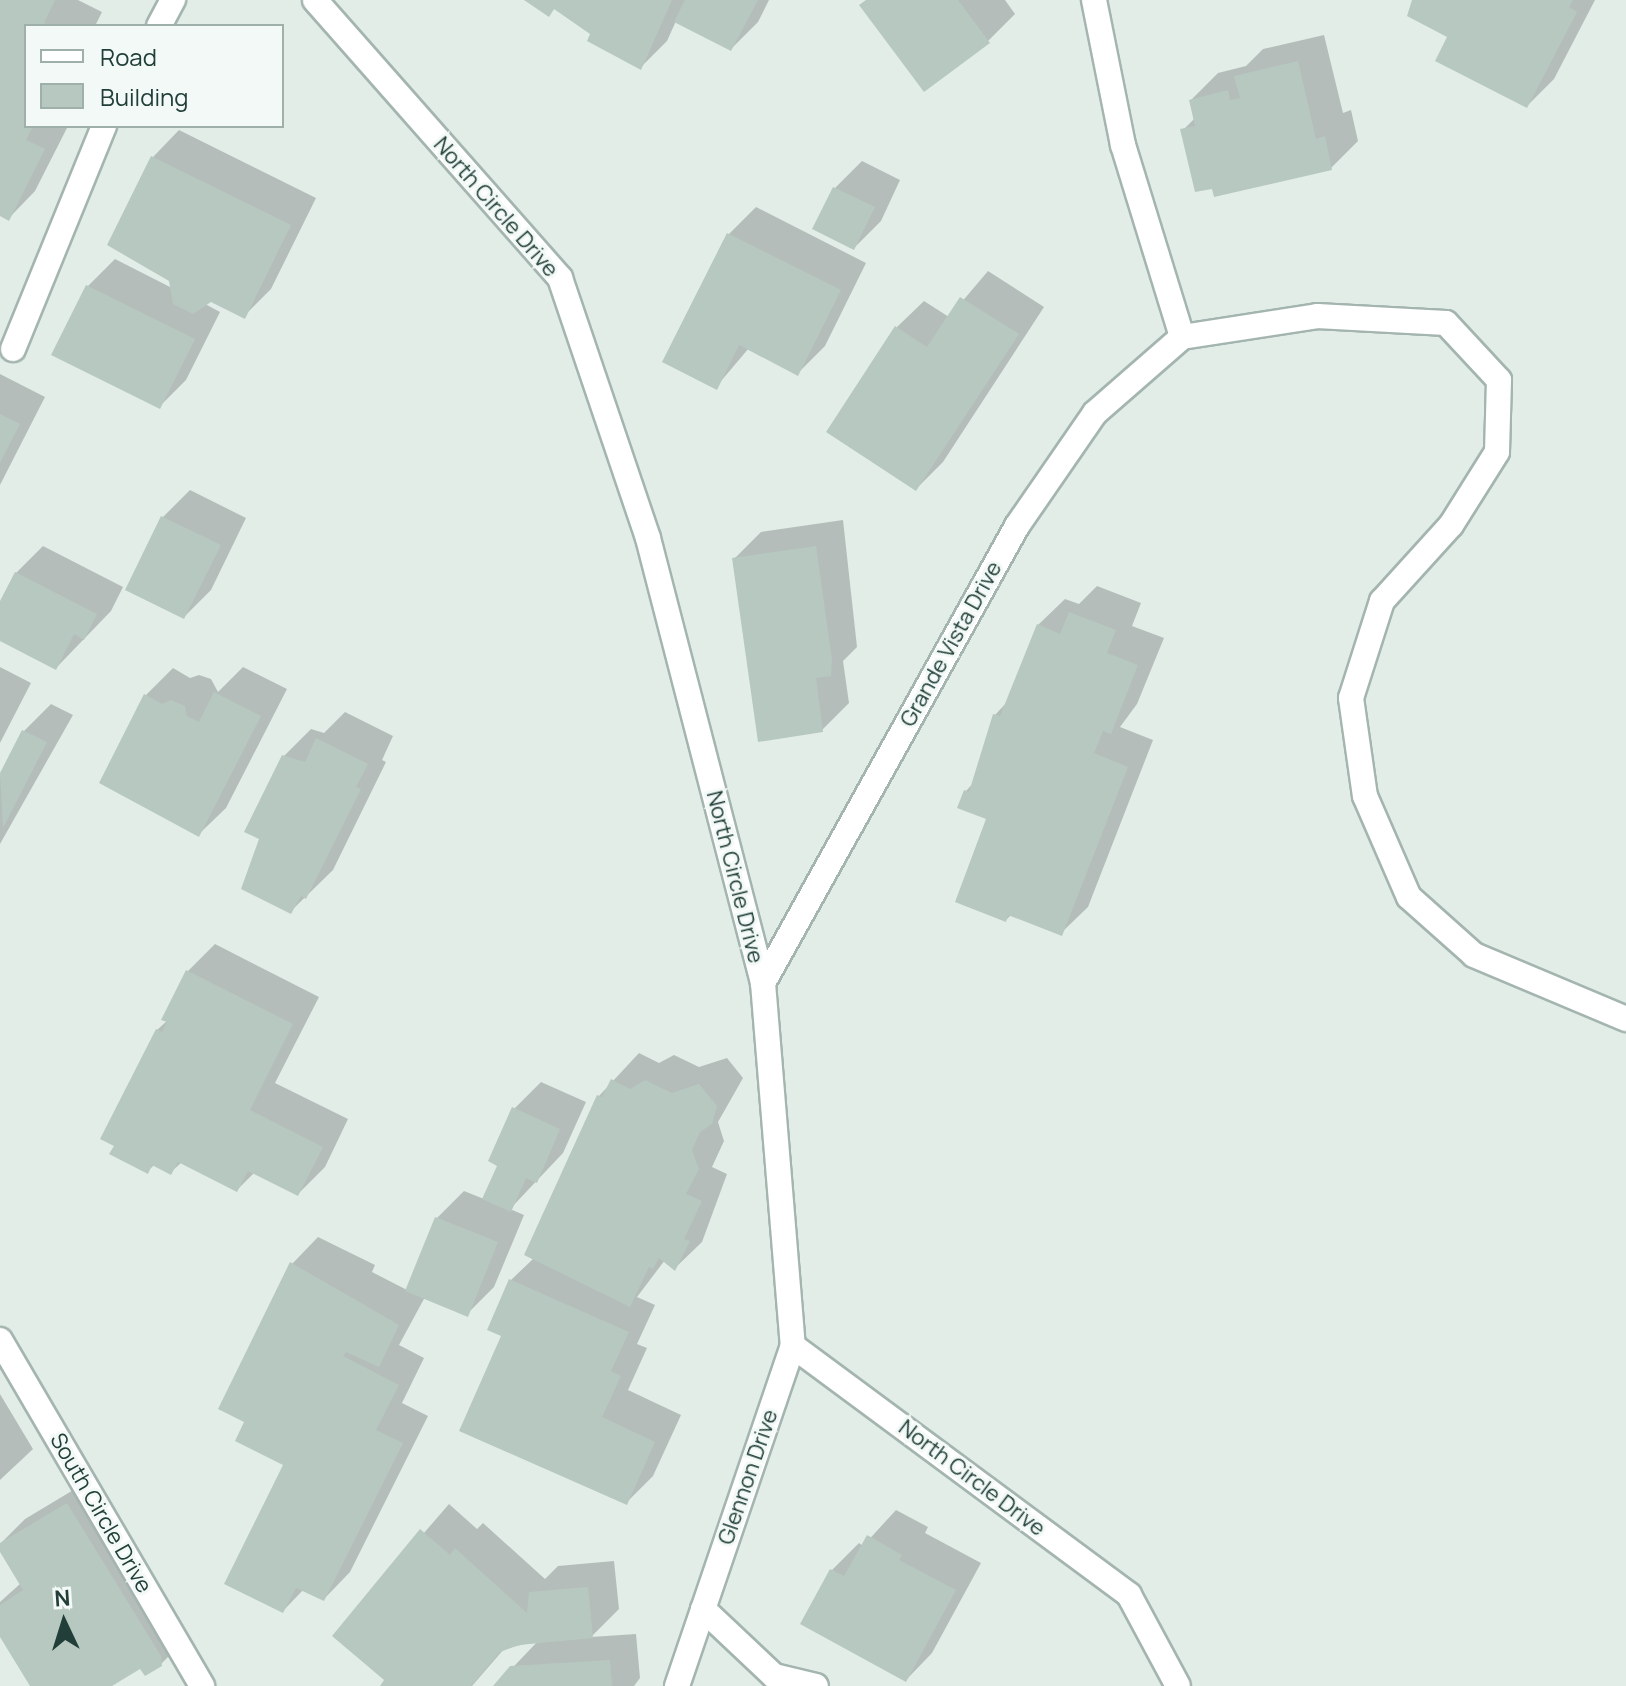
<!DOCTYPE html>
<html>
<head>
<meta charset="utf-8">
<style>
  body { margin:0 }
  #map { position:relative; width:1626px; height:1686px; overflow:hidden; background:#e2ede8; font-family:Manrope,sans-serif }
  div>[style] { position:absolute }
  .shadow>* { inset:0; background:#0003 }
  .building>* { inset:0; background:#b7c8c1 }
  .roads { filter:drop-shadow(2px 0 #a4b5b0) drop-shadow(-2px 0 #a4b5b0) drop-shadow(0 2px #a4b5b0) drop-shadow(0 -2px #a4b5b0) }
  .lane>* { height:24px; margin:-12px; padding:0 12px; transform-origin:12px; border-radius:12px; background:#fff }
  .street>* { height:24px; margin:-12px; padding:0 12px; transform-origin:12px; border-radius:12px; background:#fff }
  span { translate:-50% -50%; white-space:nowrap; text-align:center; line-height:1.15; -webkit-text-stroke:6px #f3f9f6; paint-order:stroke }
  .street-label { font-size:22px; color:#213f38 }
  .legend { position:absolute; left:24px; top:24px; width:260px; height:104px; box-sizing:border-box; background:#f3f9f6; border:2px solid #9fafaa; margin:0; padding:10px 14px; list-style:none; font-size:24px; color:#213f38 }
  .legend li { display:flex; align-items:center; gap:16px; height:40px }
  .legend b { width:40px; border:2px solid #9fafaa }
  .north { position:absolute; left:24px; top:1582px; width:80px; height:80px; -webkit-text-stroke:6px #f3f9f6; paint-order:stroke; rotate:356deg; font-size:22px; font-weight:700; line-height:32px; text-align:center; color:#213f38 }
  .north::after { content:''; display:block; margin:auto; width:28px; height:36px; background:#213f38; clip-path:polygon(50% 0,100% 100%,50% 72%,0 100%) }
</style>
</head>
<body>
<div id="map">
  <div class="shadow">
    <div style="clip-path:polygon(0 0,78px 0,102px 12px,95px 26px,26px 26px,26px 126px,68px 126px,35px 191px,9px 218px,0 214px)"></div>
    <div style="clip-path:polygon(528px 0,769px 0,758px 22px,731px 49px,676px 21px,667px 41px,640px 68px,556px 7px,548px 15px)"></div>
    <div style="clip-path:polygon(867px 0,1005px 0,1015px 14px,988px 41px)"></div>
    <div style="clip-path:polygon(1415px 0,1595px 0,1554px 79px,1527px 106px)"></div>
    <div style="clip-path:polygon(1324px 35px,1343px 113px,1351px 110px,1358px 141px,1331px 168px,1183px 130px,1195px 118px,1191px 100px,1218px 73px,1246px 66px,1263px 49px)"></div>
    <div style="clip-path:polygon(179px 130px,316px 198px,271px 289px,244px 316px,211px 300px,205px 304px,220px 312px,186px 380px,160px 406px,88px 286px,115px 259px,172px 288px,171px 280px,110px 244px,153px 157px)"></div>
    <div style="clip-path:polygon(862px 161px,900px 180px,881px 221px,854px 248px,835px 188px)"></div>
    <div style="clip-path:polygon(756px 207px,866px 263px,825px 346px,798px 373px,749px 348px,716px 387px,665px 361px,729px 234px)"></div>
    <div style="clip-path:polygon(988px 271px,1044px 307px,943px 462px,916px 489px,897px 327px,924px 301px,949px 317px)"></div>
    <div style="clip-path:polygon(0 374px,45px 397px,0 485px)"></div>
    <div style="clip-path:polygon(190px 490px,246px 518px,211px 590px,184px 617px,163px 517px)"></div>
    <div style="clip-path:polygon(843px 520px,857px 647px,843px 661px,849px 703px,822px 730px,734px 559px,761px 532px)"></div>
    <div style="clip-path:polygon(43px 546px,123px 587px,111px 611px,56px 668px,0 638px,0 605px,16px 573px)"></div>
    <div style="clip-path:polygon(1097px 586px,1141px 603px,1132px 626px,1164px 638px,1137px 704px,1120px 727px,1153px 740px,1088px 907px,1061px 933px,1012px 914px,1006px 920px,989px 818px,966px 791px,976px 780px,995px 715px,1008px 701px,1038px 625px,1065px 599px,1079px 604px)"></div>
    <div style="clip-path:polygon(0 667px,31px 683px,0 743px)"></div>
    <div style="clip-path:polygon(243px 667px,287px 689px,226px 808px,199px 834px,146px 695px,173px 668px,190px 678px,199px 675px,211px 679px,218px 692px)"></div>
    <div style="clip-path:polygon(51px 704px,73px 715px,0 844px,0 777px,24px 731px)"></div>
    <div style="clip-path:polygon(345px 712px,393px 736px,382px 760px,386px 762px,333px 870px,291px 911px,261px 838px,284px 756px,311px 729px,324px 733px)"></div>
    <div style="clip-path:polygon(215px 944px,319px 997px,275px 1083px,348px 1119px,325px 1167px,298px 1194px,255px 1172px,237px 1190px,182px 1162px,171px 1172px,155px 1164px,147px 1172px,157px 1030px,168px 1020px,188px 971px)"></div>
    <div style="clip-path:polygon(639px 1053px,659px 1063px,674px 1055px,699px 1067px,727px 1058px,743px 1078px,718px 1122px,724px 1141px,712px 1167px,727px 1174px,702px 1242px,675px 1268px,665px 1260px,637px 1297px,655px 1305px,637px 1344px,647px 1348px,628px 1390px,681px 1415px,653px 1476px,626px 1503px,504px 1335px,511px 1280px,534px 1258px,599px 1096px)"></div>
    <div style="clip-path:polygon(541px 1082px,586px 1102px,563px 1153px,510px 1209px,524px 1215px,494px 1287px,467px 1314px,425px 1297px,399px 1345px,424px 1358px,402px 1403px,428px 1416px,350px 1572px,324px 1599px,304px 1589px,283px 1611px,286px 1464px,246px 1421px,292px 1264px,318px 1237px,375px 1265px,372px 1272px,407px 1290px,437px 1218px,464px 1191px,484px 1199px,500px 1165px,514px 1109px)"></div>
    <div style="clip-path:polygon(0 1394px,33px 1449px,0 1480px)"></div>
    <div style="clip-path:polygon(95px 1477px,188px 1637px,161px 1664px,140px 1667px,108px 1686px,32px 1686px,0 1633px,0 1602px,21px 1583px,0 1544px,25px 1519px)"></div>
    <div style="clip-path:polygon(449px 1504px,477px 1529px,483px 1523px,545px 1579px,558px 1566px,614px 1561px,619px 1609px,591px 1637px,636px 1634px,640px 1678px,634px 1686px,495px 1686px,538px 1641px,504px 1649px,472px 1686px,382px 1686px,387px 1680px,335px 1636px)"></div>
    <div style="clip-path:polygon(896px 1510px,928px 1527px,925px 1533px,981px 1563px,932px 1653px,906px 1680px,832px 1570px,859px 1543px,863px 1546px)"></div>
  </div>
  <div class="building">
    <div style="clip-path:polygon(0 0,55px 0,44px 23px,50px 26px,26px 26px,26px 126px,33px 126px,26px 140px,45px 149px,9px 221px,0 216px)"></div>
    <div style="clip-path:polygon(524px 0,672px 0,641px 70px,587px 41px,590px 34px,554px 9px,549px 17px)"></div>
    <div style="clip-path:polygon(685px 0,758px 0,731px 51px,674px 22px)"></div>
    <div style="clip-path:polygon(866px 0,958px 0,990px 43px,924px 92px,859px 5px)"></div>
    <div style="clip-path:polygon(1412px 0,1573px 0,1569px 7px,1577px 12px,1527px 108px,1435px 61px,1447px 37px,1407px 16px)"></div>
    <div style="clip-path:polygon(1298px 61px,1316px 139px,1325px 136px,1332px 170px,1214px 197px,1212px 189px,1195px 192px,1180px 129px,1195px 126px,1189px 100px,1228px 90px,1230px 100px,1240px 98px,1234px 76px)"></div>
    <div style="clip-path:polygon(151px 156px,291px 225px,245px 319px,211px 302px,193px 314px,173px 304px,169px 281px,107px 245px)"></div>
    <div style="clip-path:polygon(833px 187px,875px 207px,854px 250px,812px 229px)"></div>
    <div style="clip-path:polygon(727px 233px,841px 290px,798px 376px,739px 345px,717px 390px,662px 362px)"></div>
    <div style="clip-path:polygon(86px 285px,195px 339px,160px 409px,51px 355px)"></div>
    <div style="clip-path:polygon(960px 297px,1019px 334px,916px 491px,826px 432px,895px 326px,927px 347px)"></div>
    <div style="clip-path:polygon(0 414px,20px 424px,0 463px)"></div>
    <div style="clip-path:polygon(161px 516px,221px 545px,184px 619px,125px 590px)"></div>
    <div style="clip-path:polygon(816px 546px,832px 660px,831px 676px,816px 678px,823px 732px,758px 742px,732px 558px)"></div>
    <div style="clip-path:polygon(15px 572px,97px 614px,84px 640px,74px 634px,56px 670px,0 641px,0 601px)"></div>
    <div style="clip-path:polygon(1069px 612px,1116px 630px,1107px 653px,1138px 665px,1111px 734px,1103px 731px,1094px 753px,1128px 767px,1062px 936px,1008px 915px,1006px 922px,955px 902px,986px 819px,957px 808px,964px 790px,969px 792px,993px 714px,1000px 716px,1037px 624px,1060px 634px)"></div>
    <div style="clip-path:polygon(214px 692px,261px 716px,199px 837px,99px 783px,144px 694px,162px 704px,171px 700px,185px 706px,187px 716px,199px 722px)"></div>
    <div style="clip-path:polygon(22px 730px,47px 742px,3px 828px,0 773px)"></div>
    <div style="clip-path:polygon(316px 738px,368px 764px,356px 787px,361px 789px,306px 899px,301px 896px,291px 914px,241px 889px,259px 839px,244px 832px,282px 755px,305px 762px)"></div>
    <div style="clip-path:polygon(186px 970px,293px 1024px,250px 1110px,323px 1147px,298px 1196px,248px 1171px,237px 1192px,178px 1162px,171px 1175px,152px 1165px,148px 1174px,109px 1154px,114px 1146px,100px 1139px,156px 1029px,162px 1032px,167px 1022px,161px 1020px)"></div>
    <div style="clip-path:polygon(611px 1079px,630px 1089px,645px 1080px,672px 1093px,699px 1084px,717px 1106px,712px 1124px,700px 1132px,692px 1150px,699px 1169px,686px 1194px,702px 1201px,684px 1239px,690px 1241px,675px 1271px,659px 1258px,653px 1269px,649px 1267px,630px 1307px,524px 1255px,597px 1095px,602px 1097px)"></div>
    <div style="clip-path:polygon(512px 1107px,560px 1129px,537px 1183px,526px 1178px,511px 1212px,482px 1199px,497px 1166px,488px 1161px)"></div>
    <div style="clip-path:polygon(435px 1217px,498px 1242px,468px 1317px,405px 1291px)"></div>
    <div style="clip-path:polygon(290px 1262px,399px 1325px,379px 1367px,346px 1352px,343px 1356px,399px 1385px,376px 1430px,403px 1443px,324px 1601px,296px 1588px,283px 1613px,224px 1584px,283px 1465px,235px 1441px,244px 1422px,218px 1409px)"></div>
    <div style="clip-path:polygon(509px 1279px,629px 1332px,611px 1371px,621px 1376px,602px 1417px,655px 1442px,627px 1505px,459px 1431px,501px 1336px,487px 1330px)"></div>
    <div style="clip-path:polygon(67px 1503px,161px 1656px,162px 1666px,145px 1676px,140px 1669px,112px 1686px,30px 1686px,0 1637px,0 1605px,23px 1590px,0 1552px,0 1543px)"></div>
    <div style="clip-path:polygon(420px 1529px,450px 1555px,455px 1548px,527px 1613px,529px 1592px,588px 1587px,593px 1638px,519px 1645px,500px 1652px,471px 1686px,380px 1686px,384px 1680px,332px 1636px)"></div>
    <div style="clip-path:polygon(867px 1535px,902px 1555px,899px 1560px,956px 1590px,906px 1682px,800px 1624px,830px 1569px,844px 1576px)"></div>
    <div style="clip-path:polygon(610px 1660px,612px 1686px,493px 1686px,510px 1666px)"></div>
  </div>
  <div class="roads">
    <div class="lane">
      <div style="left:159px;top:26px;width:30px;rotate:-62deg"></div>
      <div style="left:13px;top:349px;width:241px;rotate:-67.8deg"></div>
    </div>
    <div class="street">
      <div style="left:315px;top:0;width:371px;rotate:48.6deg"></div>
      <div style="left:560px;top:278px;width:274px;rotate:71.3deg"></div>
      <div style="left:648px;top:538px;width:460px;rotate:75.5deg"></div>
      <div style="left:763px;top:983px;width:364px;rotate:85.3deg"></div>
      <div style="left:793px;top:1346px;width:418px;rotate:36.5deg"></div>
      <div style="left:1129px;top:1595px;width:103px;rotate:61.7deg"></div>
      <div style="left:1094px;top:0;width:148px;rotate:78.7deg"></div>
      <div style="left:1123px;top:145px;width:201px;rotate:72.9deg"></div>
      <div style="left:763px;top:983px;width:523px;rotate:-60.93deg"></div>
      <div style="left:1017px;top:526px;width:137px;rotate:-55.4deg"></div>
      <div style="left:1095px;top:413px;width:116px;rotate:-41.1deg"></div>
      <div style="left:1182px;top:337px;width:137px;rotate:-8.8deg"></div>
      <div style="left:1317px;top:316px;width:129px;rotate:3.1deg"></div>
      <div style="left:1446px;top:323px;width:78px;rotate:47.1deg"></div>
      <div style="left:1499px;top:380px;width:72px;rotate:91.6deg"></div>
      <div style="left:1497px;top:452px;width:86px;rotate:122.2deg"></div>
      <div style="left:1451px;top:525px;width:103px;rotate:132.2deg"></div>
      <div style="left:1382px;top:601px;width:102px;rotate:107.7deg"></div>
      <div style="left:1351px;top:698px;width:99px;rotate:81.9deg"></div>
      <div style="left:1365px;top:796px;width:110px;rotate:66.5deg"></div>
      <div style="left:1409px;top:897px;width:87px;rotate:41.7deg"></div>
      <div style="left:1474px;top:955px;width:165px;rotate:22.8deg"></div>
      <div style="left:0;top:1340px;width:401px;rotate:59.7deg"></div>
      <div style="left:703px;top:1609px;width:98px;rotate:43.3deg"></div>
      <div style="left:774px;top:1676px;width:43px;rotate:13.4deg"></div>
      <div style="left:677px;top:1686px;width:359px;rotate:-71.2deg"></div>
    </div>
  </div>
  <div class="street-label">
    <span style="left:496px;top:207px;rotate:49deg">North Circle Drive</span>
    <span style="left:951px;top:644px;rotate:-61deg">Grande Vista Drive</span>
    <span style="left:735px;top:877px;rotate:76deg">North Circle Drive</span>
    <span style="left:748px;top:1477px;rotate:-71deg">Glennon Drive</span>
    <span style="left:972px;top:1478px;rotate:37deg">North Circle Drive</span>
    <span style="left:101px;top:1513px;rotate:60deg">South Circle Drive</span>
  </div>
  <ul class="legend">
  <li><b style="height:10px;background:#fff"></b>Road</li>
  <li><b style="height:22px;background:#b7c8c1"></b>Building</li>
  </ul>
  <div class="north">N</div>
</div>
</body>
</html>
